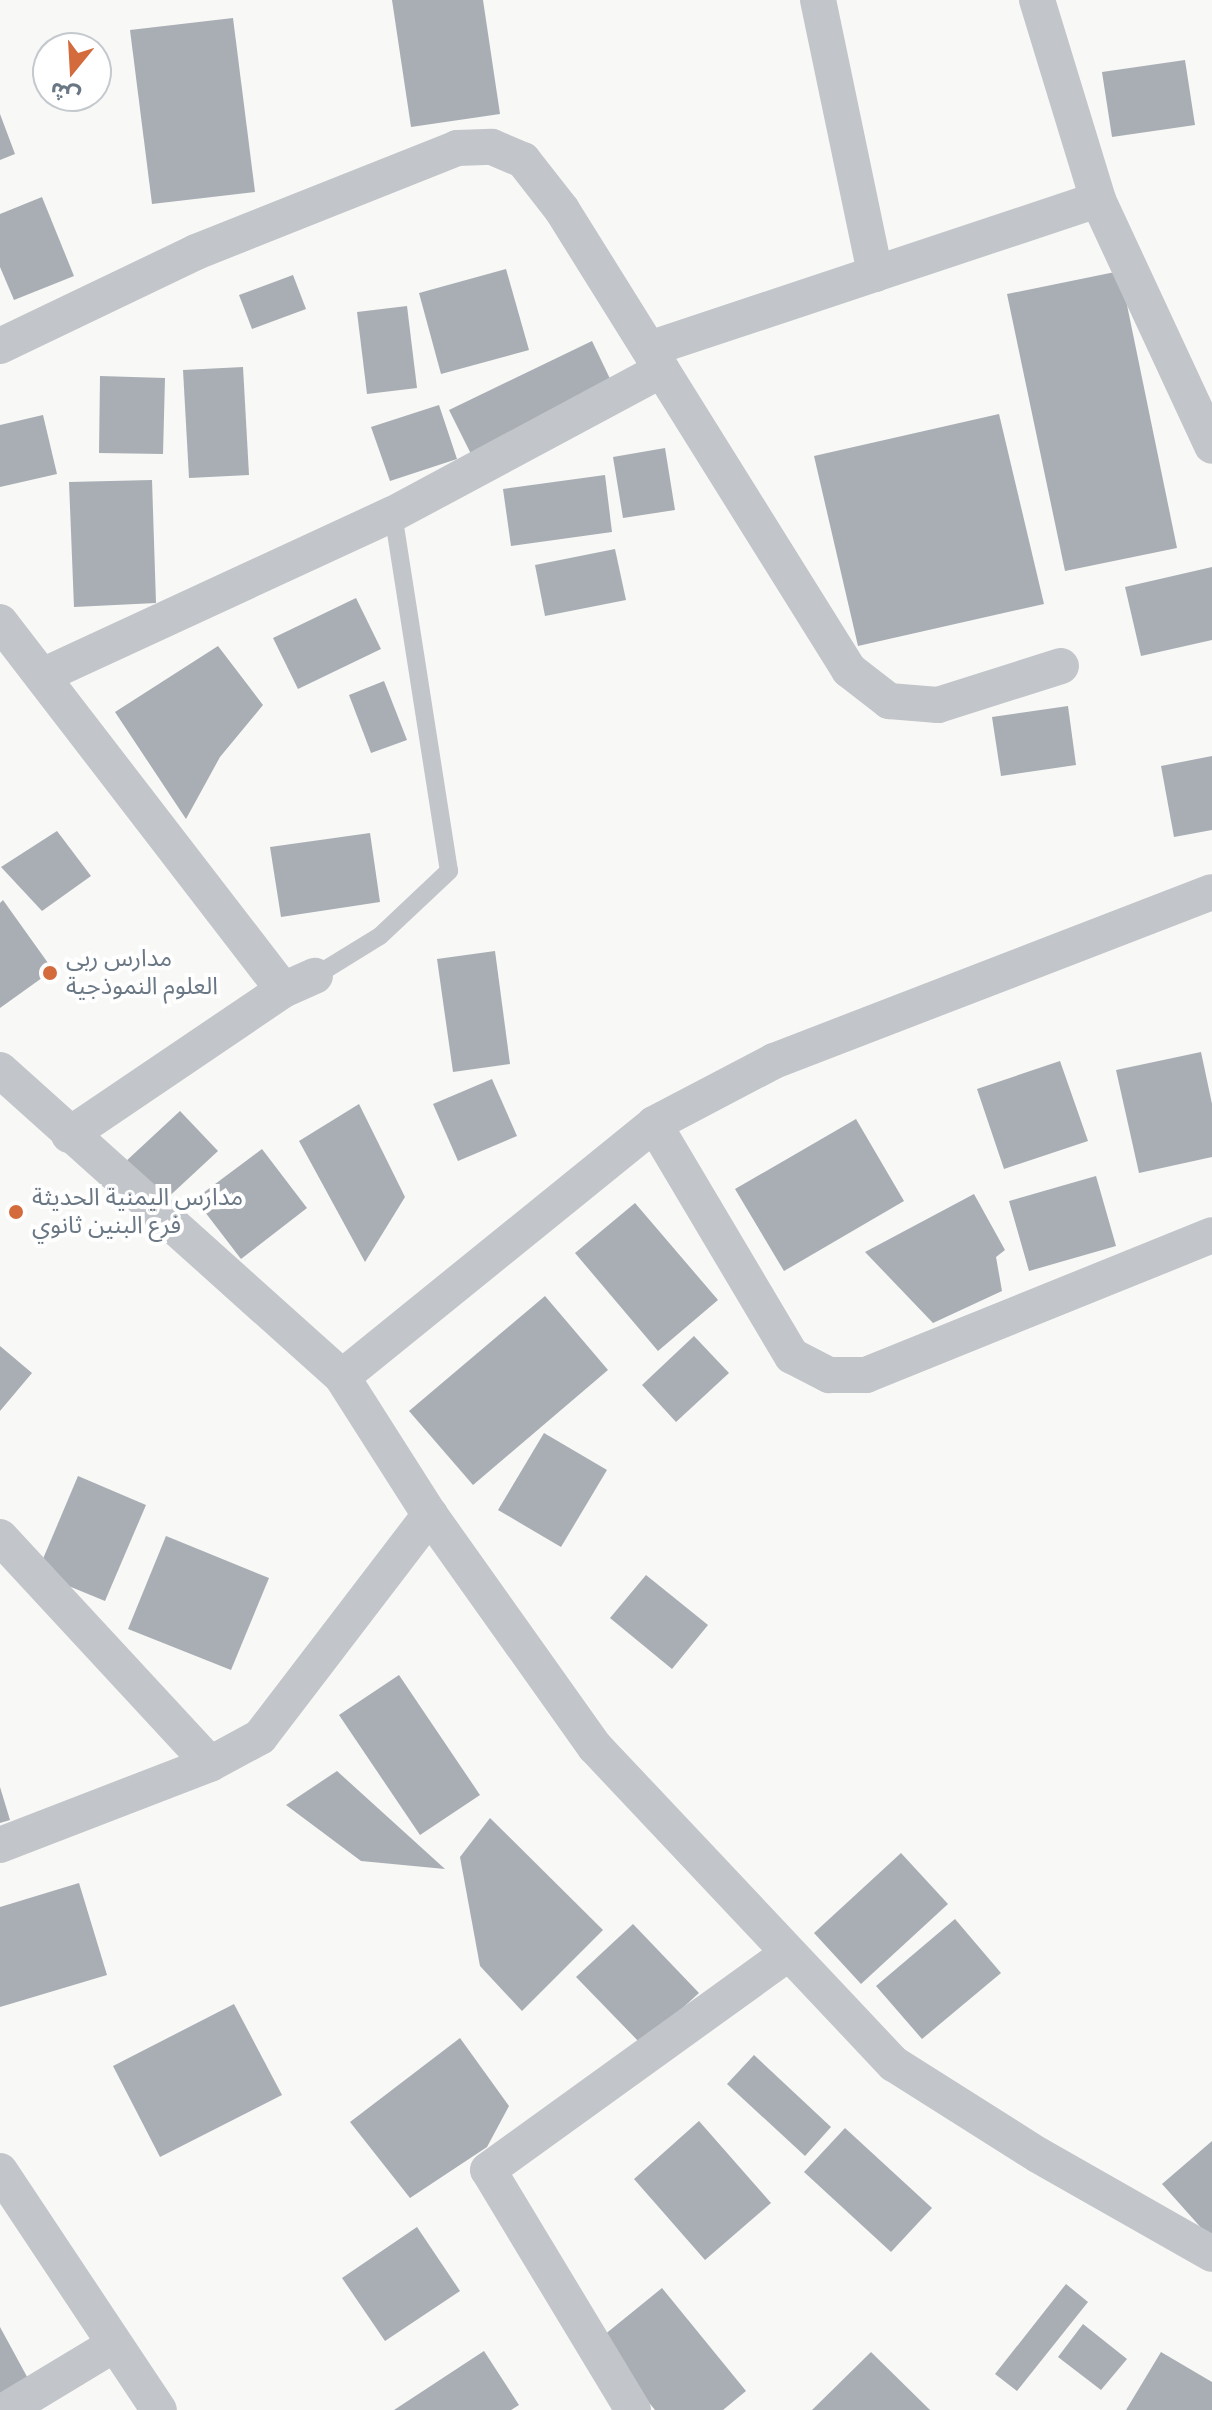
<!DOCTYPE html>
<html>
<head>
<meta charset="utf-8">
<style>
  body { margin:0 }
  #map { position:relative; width:1212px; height:2410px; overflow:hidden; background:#f8f8f6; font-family:Karla,"Noto Sans Arabic",sans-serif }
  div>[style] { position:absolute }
  .building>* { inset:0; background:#a8aeb4 }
  .service>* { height:18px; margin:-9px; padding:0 9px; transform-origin:9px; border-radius:9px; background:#c2c5c9 }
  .minor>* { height:36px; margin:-18px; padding:0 18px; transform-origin:18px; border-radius:18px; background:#c2c5c9 }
  .dots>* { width:22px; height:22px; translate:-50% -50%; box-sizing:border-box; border:4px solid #fff; border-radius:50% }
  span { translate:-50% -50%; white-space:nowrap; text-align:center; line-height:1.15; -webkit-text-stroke:8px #fff; paint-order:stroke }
  .poi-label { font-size:24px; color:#6a7784 }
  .left { translate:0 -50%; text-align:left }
  .north { position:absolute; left:32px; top:32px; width:80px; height:80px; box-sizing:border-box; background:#fff; border:2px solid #c3c9ce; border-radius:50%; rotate:198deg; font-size:22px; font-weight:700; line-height:32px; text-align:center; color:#6a7784 }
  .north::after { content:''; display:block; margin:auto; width:28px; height:36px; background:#d36b3c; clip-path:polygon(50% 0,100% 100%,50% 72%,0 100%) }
</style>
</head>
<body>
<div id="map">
  <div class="building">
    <div style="clip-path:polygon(392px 0,483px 0,500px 114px,411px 127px)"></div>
    <div style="clip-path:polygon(233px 18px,255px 192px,152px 204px,130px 30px)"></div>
    <div style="clip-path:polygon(1185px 60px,1195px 125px,1112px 137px,1102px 72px)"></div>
    <div style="clip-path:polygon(0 114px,15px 154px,0 160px)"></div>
    <div style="clip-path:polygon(42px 197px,74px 276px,14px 300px,0 267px,0 214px)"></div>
    <div style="clip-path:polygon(506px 269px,529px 350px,441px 374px,419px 293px)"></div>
    <div style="clip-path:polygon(1120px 271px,1177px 548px,1065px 571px,1007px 294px)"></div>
    <div style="clip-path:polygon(293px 275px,306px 309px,252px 329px,239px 295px)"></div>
    <div style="clip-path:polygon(407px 306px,417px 388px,367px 394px,357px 312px)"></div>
    <div style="clip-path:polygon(592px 341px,613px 385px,471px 454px,449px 410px)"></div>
    <div style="clip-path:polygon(243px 367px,249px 475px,189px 478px,183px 370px)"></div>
    <div style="clip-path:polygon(100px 376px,165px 378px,163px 454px,99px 453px)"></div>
    <div style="clip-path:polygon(439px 405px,457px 459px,390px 481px,371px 427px)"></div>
    <div style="clip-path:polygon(999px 414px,1044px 604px,858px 646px,814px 456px)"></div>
    <div style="clip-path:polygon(43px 415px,57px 474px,0 487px,0 425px)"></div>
    <div style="clip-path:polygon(665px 448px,675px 510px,623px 518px,613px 457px)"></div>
    <div style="clip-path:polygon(605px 475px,612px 532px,511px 546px,503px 489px)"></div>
    <div style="clip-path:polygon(152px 480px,156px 603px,74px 607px,69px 482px)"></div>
    <div style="clip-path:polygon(615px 549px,626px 600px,545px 616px,535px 565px)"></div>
    <div style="clip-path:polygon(1212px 567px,1212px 640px,1141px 656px,1125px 587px)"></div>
    <div style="clip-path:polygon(356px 598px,381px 649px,298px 689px,273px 638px)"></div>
    <div style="clip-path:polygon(218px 646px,263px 705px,220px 757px,186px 819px,115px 712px)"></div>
    <div style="clip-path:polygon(384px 681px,407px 740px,371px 753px,349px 695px)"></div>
    <div style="clip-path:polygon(1068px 706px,1076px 765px,1001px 776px,992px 717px)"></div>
    <div style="clip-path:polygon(1212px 756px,1212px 830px,1174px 837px,1161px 766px)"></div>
    <div style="clip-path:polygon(57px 831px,91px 876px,42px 911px,1px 867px)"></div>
    <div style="clip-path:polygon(370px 833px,380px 902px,281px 917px,270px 847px)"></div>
    <div style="clip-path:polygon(3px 900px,53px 970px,0 1008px,0 903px)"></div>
    <div style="clip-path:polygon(495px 951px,510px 1064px,453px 1072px,437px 959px)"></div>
    <div style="clip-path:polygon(1201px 1052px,1212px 1104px,1212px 1157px,1139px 1173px,1116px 1070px)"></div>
    <div style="clip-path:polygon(1060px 1061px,1088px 1141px,1004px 1169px,977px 1089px)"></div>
    <div style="clip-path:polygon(492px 1079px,517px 1136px,458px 1161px,433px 1104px)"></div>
    <div style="clip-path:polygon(359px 1104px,405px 1197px,365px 1262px,299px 1141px)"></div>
    <div style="clip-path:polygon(180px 1111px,218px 1151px,162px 1203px,124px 1163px)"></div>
    <div style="clip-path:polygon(856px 1119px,904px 1201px,784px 1271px,735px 1189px)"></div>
    <div style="clip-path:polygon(262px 1149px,307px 1208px,241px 1259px,195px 1199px)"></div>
    <div style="clip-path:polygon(1096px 1176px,1116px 1246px,1029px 1271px,1009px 1201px)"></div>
    <div style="clip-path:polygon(974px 1194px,1005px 1250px,996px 1257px,1002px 1291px,933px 1323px,865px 1252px)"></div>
    <div style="clip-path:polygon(635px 1203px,718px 1300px,658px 1351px,575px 1253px)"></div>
    <div style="clip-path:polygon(545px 1296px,608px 1370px,473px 1485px,409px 1411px)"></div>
    <div style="clip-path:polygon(694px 1336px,729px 1373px,676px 1422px,642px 1385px)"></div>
    <div style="clip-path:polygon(0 1346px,32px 1373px,0 1411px)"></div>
    <div style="clip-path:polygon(544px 1433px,607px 1470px,561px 1547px,498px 1510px)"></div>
    <div style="clip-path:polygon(78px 1476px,146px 1505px,105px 1601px,37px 1573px)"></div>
    <div style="clip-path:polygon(166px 1536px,269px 1578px,231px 1670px,128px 1629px)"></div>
    <div style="clip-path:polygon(646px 1575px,708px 1625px,672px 1669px,610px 1618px)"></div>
    <div style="clip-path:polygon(399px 1675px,480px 1795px,420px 1835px,339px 1715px)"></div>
    <div style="clip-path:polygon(337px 1771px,445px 1869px,361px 1861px,286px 1805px)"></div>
    <div style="clip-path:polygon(0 1787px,10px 1820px,0 1823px)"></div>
    <div style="clip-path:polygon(490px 1818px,603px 1930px,522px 2011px,480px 1966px,460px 1857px)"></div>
    <div style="clip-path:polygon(901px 1853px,948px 1904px,861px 1984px,814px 1933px)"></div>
    <div style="clip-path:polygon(79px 1883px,107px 1975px,0 2007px,0 1907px)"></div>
    <div style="clip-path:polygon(955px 1919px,1001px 1973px,922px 2039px,876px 1986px)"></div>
    <div style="clip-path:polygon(633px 1924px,699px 1993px,642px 2045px,576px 1977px)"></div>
    <div style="clip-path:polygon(234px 2004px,282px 2095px,160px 2157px,113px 2066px)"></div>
    <div style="clip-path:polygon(460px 2038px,509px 2106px,487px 2147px,410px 2198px,350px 2122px)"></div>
    <div style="clip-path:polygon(754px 2055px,831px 2127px,805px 2156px,727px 2084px)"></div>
    <div style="clip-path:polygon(699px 2121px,771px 2203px,705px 2260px,634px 2179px)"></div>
    <div style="clip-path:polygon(845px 2128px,932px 2208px,891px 2252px,804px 2172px)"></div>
    <div style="clip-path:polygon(1212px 2141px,1212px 2240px,1162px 2184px)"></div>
    <div style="clip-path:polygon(417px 2227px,460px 2291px,385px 2341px,342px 2278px)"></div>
    <div style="clip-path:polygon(1066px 2284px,1088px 2302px,1017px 2391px,995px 2374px)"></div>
    <div style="clip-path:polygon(662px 2288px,746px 2391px,723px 2410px,655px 2410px,598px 2340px)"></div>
    <div style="clip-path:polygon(1083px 2324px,1127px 2359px,1101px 2390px,1058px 2357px)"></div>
    <div style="clip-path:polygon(0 2327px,31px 2384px,0 2401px)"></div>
    <div style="clip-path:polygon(484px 2351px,519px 2405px,511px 2410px,394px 2410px)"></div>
    <div style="clip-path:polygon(871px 2352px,930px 2410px,812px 2410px)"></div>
    <div style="clip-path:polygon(1161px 2352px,1212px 2382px,1212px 2410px,1126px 2410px)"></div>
  </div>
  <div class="service">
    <div style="left:315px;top:976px;width:76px;rotate:-31.6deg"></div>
    <div style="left:380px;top:936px;width:95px;rotate:-43.3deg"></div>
    <div style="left:449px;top:871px;width:361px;rotate:-98.9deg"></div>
  </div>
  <div class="minor">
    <div style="left:818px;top:0;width:280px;rotate:78.2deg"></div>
    <div style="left:1037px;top:0;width:209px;rotate:73deg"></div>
    <div style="left:1098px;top:200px;width:271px;rotate:65.1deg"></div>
    <div style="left:0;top:346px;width:217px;rotate:-25.6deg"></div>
    <div style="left:196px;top:252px;width:281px;rotate:-21.7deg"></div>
    <div style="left:457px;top:148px;width:35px;rotate:-2deg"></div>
    <div style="left:492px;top:147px;width:34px;rotate:23deg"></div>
    <div style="left:523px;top:160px;width:63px;rotate:52deg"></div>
    <div style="left:562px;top:210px;width:542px;rotate:58.04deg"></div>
    <div style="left:849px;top:670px;width:51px;rotate:37.8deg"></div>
    <div style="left:889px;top:701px;width:49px;rotate:4.7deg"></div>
    <div style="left:938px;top:705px;width:129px;rotate:-17.6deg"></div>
    <div style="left:649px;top:349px;width:473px;rotate:-18.4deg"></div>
    <div style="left:0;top:622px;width:464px;rotate:52.4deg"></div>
    <div style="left:42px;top:676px;width:387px;rotate:-24.8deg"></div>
    <div style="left:393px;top:514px;width:305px;rotate:-28.2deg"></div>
    <div style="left:0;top:1070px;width:460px;rotate:41.9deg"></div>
    <div style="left:342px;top:1377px;width:164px;rotate:57.5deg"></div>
    <div style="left:430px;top:1515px;width:285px;rotate:54.6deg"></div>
    <div style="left:595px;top:1747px;width:436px;rotate:46.7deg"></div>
    <div style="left:894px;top:2064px;width:170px;rotate:32.3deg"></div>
    <div style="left:1038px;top:2155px;width:200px;rotate:29.6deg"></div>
    <div style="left:654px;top:1124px;width:136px;rotate:-27.7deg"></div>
    <div style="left:774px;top:1061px;width:469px;rotate:-21.1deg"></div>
    <div style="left:69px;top:1135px;width:258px;rotate:-34.1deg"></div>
    <div style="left:283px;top:990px;width:35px;rotate:-24deg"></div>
    <div style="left:342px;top:1377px;width:402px;rotate:-39deg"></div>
    <div style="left:654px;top:1124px;width:270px;rotate:59.3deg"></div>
    <div style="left:792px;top:1356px;width:42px;rotate:27.2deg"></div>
    <div style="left:829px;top:1375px;width:37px"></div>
    <div style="left:866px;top:1375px;width:373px;rotate:-22deg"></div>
    <div style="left:0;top:1537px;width:309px;rotate:47.2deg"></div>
    <div style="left:0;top:1845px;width:225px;rotate:-21.1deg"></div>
    <div style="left:210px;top:1764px;width:57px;rotate:-28.4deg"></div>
    <div style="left:260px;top:1737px;width:280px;rotate:-52.6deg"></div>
    <div style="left:0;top:2171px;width:287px;rotate:56.4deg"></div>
    <div style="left:6px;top:2410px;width:124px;rotate:-31.1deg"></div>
    <div style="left:633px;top:2410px;width:280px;rotate:-121.1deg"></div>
    <div style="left:488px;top:2170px;width:369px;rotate:-35.8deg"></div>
  </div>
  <div class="dots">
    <div style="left:50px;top:973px;background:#d36b3c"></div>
    <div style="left:16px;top:1212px;background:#d36b3c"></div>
  </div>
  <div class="poi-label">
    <span class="left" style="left:66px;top:973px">مدارس ربى<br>العلوم النموذجية</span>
    <span class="left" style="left:32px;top:1212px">مدارس اليمنية الحديثة<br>فرع البنين ثانوي</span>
  </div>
  <div class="north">ش</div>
</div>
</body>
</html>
